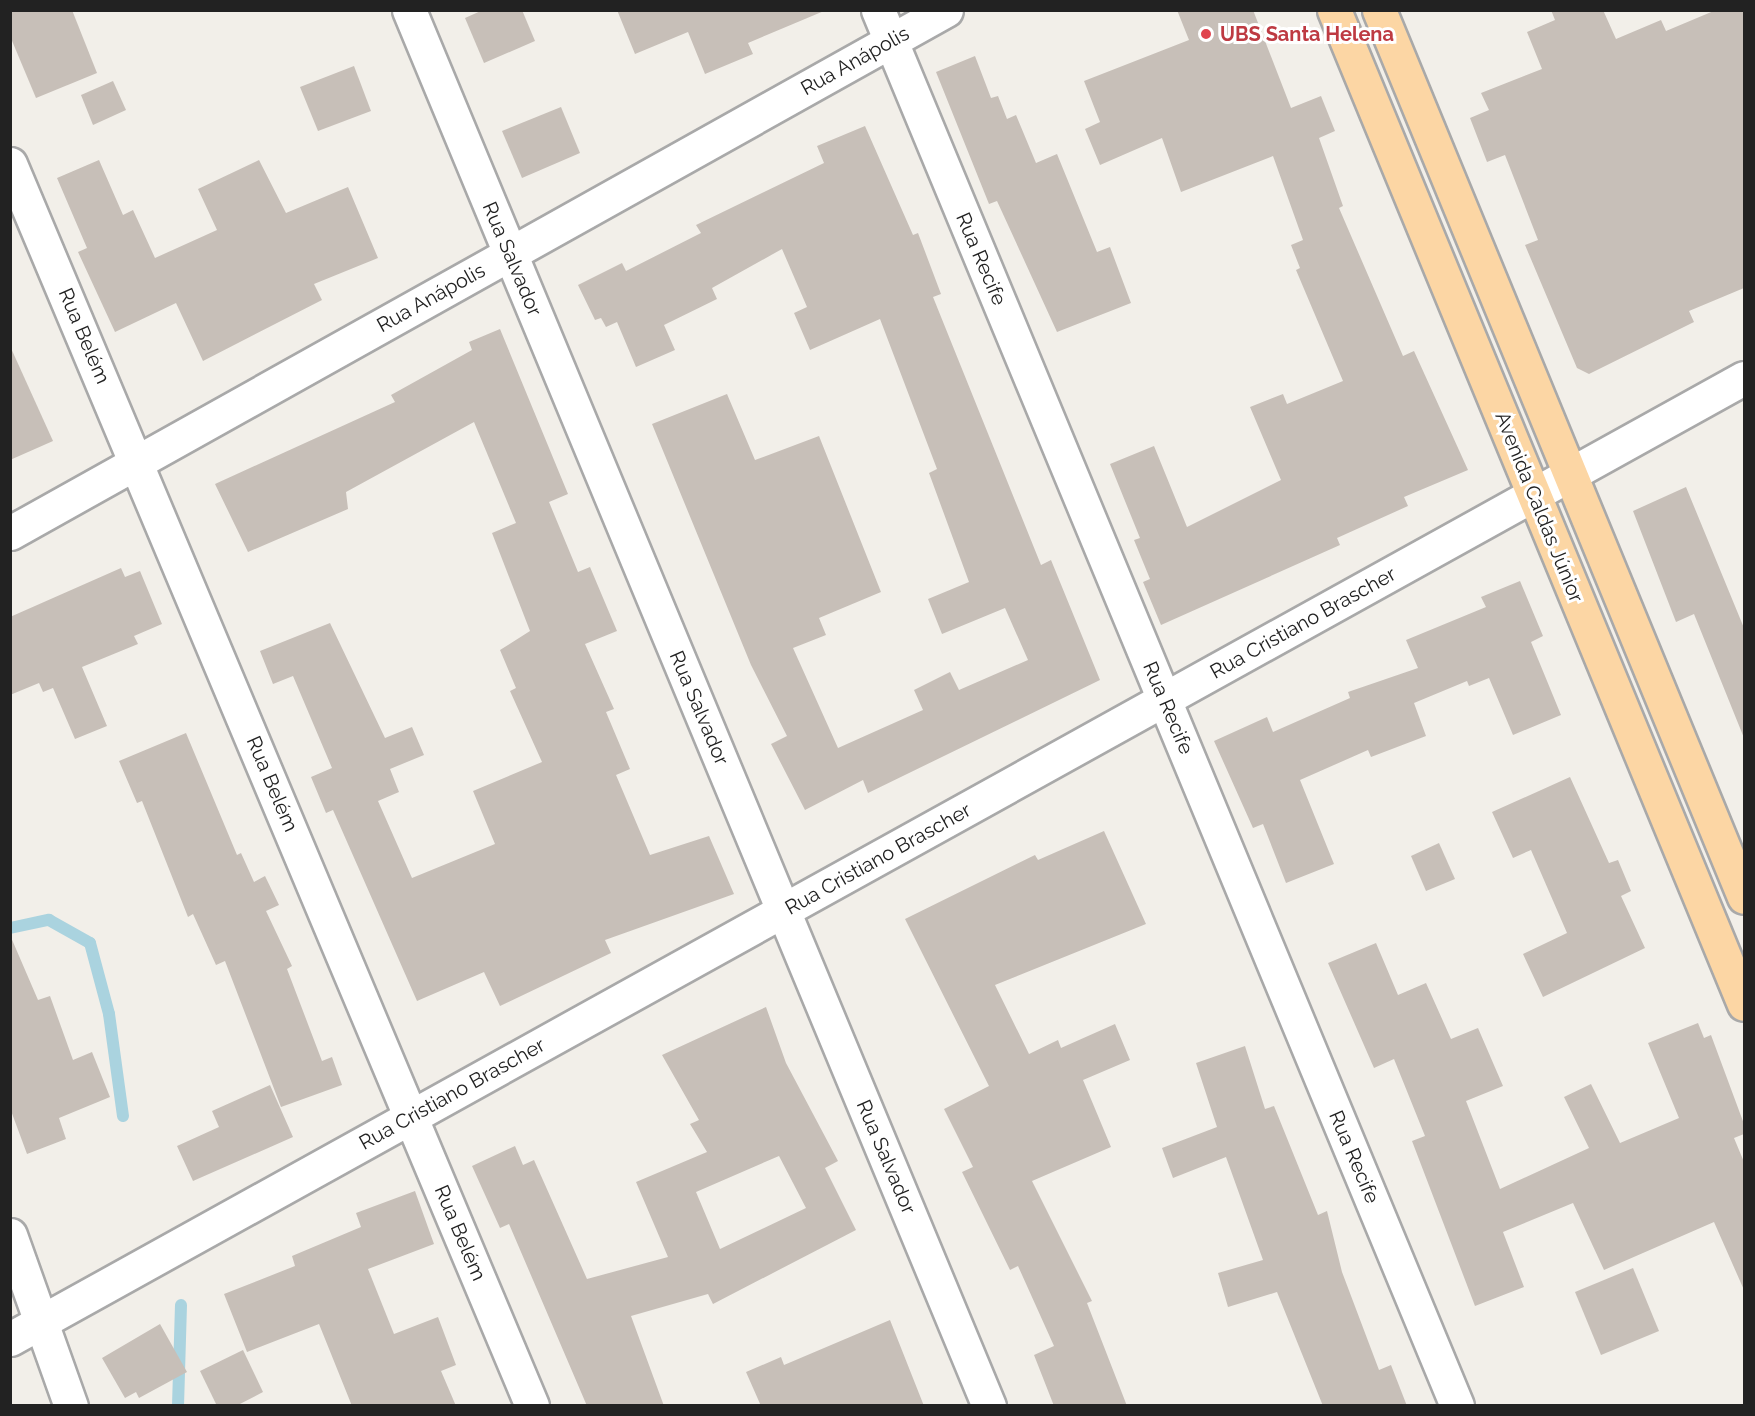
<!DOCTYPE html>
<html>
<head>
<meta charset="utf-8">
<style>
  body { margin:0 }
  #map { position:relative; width:1755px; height:1416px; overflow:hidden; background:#f2efe9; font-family:Raleway,sans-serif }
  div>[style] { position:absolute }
  .stream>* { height:12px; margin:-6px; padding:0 6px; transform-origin:6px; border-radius:6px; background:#aad3df }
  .building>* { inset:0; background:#c7bfb8 }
  .roads { filter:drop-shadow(2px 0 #a9a9a9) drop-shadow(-2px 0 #a9a9a9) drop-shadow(0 2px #a9a9a9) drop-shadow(0 -2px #a9a9a9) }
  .minor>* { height:33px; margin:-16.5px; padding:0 16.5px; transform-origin:16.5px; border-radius:16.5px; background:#fff }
  .major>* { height:33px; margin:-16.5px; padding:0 16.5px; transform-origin:16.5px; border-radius:16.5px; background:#fcd6a4 }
  .dots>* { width:16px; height:16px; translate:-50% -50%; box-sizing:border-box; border:3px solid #fff; border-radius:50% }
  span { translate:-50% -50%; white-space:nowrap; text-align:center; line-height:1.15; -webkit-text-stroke:6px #fff; paint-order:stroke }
  .health-label { font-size:20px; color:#be3a42; font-weight:700 }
  .left { translate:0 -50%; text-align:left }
  .street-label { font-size:20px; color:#222 }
  .frame { position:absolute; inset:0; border:12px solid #222; pointer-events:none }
</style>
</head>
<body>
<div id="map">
  <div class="stream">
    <div style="left:10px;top:928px;width:40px;rotate:-12deg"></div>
    <div style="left:49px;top:920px;width:47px;rotate:29.3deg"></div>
    <div style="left:90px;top:943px;width:73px;rotate:75deg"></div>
    <div style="left:109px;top:1014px;width:103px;rotate:82.2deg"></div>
    <div style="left:178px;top:1406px;width:101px;rotate:-88.3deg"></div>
  </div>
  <div class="building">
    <div style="clip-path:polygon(10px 10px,72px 10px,97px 73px,36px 98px,10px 36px)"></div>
    <div style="clip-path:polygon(483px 10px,522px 10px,535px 41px,484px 63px,465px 18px)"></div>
    <div style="clip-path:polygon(617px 10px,824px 10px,824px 11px,748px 43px,753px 54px,705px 74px,688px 32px,635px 54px)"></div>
    <div style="clip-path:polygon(1177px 10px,1253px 10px,1291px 108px,1321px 96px,1335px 131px,1319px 138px,1343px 206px,1339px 208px,1403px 356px,1414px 351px,1468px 470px,1404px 497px,1408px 506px,1337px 538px,1340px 545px,1161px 625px,1143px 582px,1150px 579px,1134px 540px,1140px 538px,1110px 464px,1154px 446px,1187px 527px,1281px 480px,1250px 407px,1283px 394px,1287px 404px,1343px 381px,1296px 270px,1300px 268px,1291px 245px,1303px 240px,1273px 156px,1181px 192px,1162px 138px,1100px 165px,1085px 129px,1100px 122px,1084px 81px,1189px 40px)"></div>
    <div style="clip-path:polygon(1551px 10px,1603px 10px,1616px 39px,1661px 20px,1666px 31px,1716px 10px,1744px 10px,1744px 288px,1689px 311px,1694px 322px,1589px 374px,1577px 368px,1525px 245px,1538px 240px,1505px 155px,1487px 162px,1470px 118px,1489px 110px,1481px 93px,1542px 69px,1527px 32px,1555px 20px)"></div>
    <div style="clip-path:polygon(975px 56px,991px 98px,998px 96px,1007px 119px,1016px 115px,1036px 163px,1057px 154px,1097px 252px,1110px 247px,1131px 303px,1057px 332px,997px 201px,989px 204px,936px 72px)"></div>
    <div style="clip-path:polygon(354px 66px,371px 111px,318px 131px,300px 87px)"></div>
    <div style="clip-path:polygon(113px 81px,126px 110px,93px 125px,81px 95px)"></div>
    <div style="clip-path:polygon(561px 107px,580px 153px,522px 178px,502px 131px)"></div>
    <div style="clip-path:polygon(865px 126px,913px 235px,918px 233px,941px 294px,933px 297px,1041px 565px,1051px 560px,1100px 680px,868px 793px,863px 780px,805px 810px,771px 744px,787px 736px,751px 665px,652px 424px,727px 394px,755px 460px,819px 436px,881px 592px,819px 618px,826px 635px,793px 648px,838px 748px,923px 710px,914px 690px,950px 672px,959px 690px,1028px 660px,1005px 608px,942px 634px,928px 599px,969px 582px,929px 473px,937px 469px,880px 319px,810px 350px,794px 313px,807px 307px,782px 249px,712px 288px,717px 299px,664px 325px,675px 350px,636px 367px,617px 322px,606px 327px,601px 318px,595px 320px,578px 285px,622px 263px,626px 271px,701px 233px,696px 225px,824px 163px,817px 146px)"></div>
    <div style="clip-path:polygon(99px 160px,123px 215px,133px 210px,155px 258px,217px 230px,198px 189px,259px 160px,286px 213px,348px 187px,378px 258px,314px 284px,322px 300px,203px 361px,176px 303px,115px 332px,78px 252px,87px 248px,57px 178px)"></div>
    <div style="clip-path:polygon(500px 329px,568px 494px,549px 502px,578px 572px,590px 567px,617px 631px,585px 644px,614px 709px,606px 712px,630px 769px,616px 775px,650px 855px,709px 836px,734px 894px,605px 940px,611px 953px,500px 1006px,484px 972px,417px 1001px,333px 810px,326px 813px,311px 777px,332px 768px,293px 676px,273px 684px,260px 651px,330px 623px,385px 738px,412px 727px,424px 755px,390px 769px,399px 792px,378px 801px,412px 878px,495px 844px,473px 791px,542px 762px,510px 691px,516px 688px,500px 650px,530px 631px,492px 533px,516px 523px,474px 422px,346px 492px,348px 509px,248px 552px,215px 484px,395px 402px,391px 395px,472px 350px,469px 342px)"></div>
    <div style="clip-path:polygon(10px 346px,53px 441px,10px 460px)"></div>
    <div style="clip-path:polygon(1686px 487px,1744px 628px,1744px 738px,1694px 614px,1676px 622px,1633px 511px)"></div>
    <div style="clip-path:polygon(121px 568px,125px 577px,140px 571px,162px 624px,134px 636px,138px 644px,82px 667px,107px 726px,75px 739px,53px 688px,43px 692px,39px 683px,10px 695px,10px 617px)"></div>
    <div style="clip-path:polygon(1520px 581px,1543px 636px,1531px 642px,1561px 715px,1513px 735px,1489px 678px,1469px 686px,1467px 681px,1414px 703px,1426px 736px,1371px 757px,1368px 750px,1300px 780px,1334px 864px,1286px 883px,1263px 824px,1253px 828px,1214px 741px,1267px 717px,1273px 732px,1350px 698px,1348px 692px,1418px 668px,1406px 640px,1486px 607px,1481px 597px)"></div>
    <div style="clip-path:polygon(186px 733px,237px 855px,241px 853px,254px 882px,265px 876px,279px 905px,266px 911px,292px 966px,287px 969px,322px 1061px,332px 1057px,342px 1085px,281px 1107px,225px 961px,216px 965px,193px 914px,188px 917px,142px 801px,137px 803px,119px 761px)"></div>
    <div style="clip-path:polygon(1570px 777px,1609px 863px,1618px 860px,1631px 891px,1621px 896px,1645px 948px,1543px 997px,1523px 954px,1567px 933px,1531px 850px,1513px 858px,1492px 812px)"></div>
    <div style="clip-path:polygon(1104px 831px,1146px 924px,995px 985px,1029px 1054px,1058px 1040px,1061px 1048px,1115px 1024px,1130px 1060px,1083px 1080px,1111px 1147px,1032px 1181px,1092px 1301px,1087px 1303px,1127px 1406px,1054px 1406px,1034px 1355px,1054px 1346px,1018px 1266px,1010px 1270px,962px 1172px,973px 1167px,944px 1109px,989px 1086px,905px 919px,1035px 855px,1038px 860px)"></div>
    <div style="clip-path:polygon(1439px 843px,1455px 879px,1426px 891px,1411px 856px)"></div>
    <div style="clip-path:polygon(10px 935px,38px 1000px,50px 996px,73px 1060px,92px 1052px,110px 1097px,59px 1118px,66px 1139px,27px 1154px,10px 1108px)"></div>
    <div style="clip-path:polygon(1376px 943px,1398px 995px,1426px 983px,1451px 1039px,1478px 1028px,1503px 1086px,1466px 1101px,1500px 1189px,1589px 1148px,1564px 1097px,1591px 1084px,1620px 1143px,1679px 1118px,1648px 1043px,1698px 1023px,1704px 1038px,1711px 1035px,1744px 1124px,1744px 1134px,1734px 1138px,1744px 1162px,1744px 1290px,1714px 1222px,1604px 1270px,1573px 1203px,1503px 1232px,1524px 1287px,1475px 1306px,1412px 1141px,1425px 1136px,1394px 1059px,1374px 1068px,1328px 963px)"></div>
    <div style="clip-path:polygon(evenodd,766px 1007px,786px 1063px,838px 1161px,825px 1168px,856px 1230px,713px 1304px,708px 1294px,631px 1316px,664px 1406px,587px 1406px,509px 1224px,500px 1228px,472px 1166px,515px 1146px,523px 1165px,534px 1160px,587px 1279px,668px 1257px,636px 1182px,707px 1152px,690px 1124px,699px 1120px,662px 1055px,766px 1007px,779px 1156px,806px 1208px,720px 1249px,696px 1192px,779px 1156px)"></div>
    <div style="clip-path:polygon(1245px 1046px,1265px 1109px,1274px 1106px,1318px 1215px,1327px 1211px,1342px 1272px,1379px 1370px,1391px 1365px,1407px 1406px,1323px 1406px,1277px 1292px,1228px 1307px,1218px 1273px,1263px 1260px,1226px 1157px,1173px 1178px,1162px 1148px,1217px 1127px,1196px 1063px)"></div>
    <div style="clip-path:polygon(270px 1085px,293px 1137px,193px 1181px,177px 1146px,219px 1127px,212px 1111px)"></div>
    <div style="clip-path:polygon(415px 1191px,434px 1244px,368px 1269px,394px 1334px,438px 1317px,456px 1365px,441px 1371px,456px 1406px,352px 1406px,319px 1324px,247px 1352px,224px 1294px,295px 1266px,292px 1256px,361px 1227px,356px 1213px)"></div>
    <div style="clip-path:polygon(1633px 1268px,1659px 1331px,1601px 1355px,1575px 1292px)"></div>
    <div style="clip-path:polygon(890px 1320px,924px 1406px,761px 1406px,746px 1372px,781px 1357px,784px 1365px)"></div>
    <div style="clip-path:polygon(160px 1324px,187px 1372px,139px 1398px,136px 1392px,125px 1398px,102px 1358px)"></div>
    <div style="clip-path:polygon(243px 1350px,263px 1392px,236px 1406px,217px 1406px,200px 1371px)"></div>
  </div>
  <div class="roads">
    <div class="minor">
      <div style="left:409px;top:10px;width:1512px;rotate:67.44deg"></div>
      <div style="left:878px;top:10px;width:1511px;rotate:67.47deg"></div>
      <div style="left:10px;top:164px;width:1347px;rotate:67.2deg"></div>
      <div style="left:10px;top:533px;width:1072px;rotate:-29.19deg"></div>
      <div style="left:10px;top:1235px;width:182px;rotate:70.4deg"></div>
      <div style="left:10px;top:1339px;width:1982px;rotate:-29deg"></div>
    </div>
    <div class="major">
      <div style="left:1334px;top:10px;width:1075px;rotate:67.59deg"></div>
      <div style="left:1379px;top:10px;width:959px;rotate:67.63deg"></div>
    </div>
  </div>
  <div class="dots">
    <div style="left:1206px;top:34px;background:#e0444e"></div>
  </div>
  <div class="health-label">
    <span class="left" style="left:1220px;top:34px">UBS Santa Helena</span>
  </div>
  <div class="street-label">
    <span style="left:855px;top:61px;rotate:-29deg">Rua Anápolis</span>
    <span style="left:512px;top:259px;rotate:67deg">Rua Salvador</span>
    <span style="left:981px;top:259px;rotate:67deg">Rua Recife</span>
    <span style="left:431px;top:298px;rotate:-29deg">Rua Anápolis</span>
    <span style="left:84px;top:336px;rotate:67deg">Rua Belém</span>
    <span style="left:1539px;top:507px;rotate:68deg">Avenida Caldas Júnior</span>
    <span style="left:1303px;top:623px;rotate:-29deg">Rua Cristiano Brascher</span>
    <span style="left:699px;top:708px;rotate:67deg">Rua Salvador</span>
    <span style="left:1168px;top:708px;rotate:67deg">Rua Recife</span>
    <span style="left:272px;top:784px;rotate:67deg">Rua Belém</span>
    <span style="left:878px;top:859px;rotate:-29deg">Rua Cristiano Brascher</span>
    <span style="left:452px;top:1094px;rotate:-29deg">Rua Cristiano Brascher</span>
    <span style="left:886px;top:1157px;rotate:67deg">Rua Salvador</span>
    <span style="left:1354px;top:1157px;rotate:67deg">Rua Recife</span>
    <span style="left:460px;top:1233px;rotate:67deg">Rua Belém</span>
  </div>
  <div class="frame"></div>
</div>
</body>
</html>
